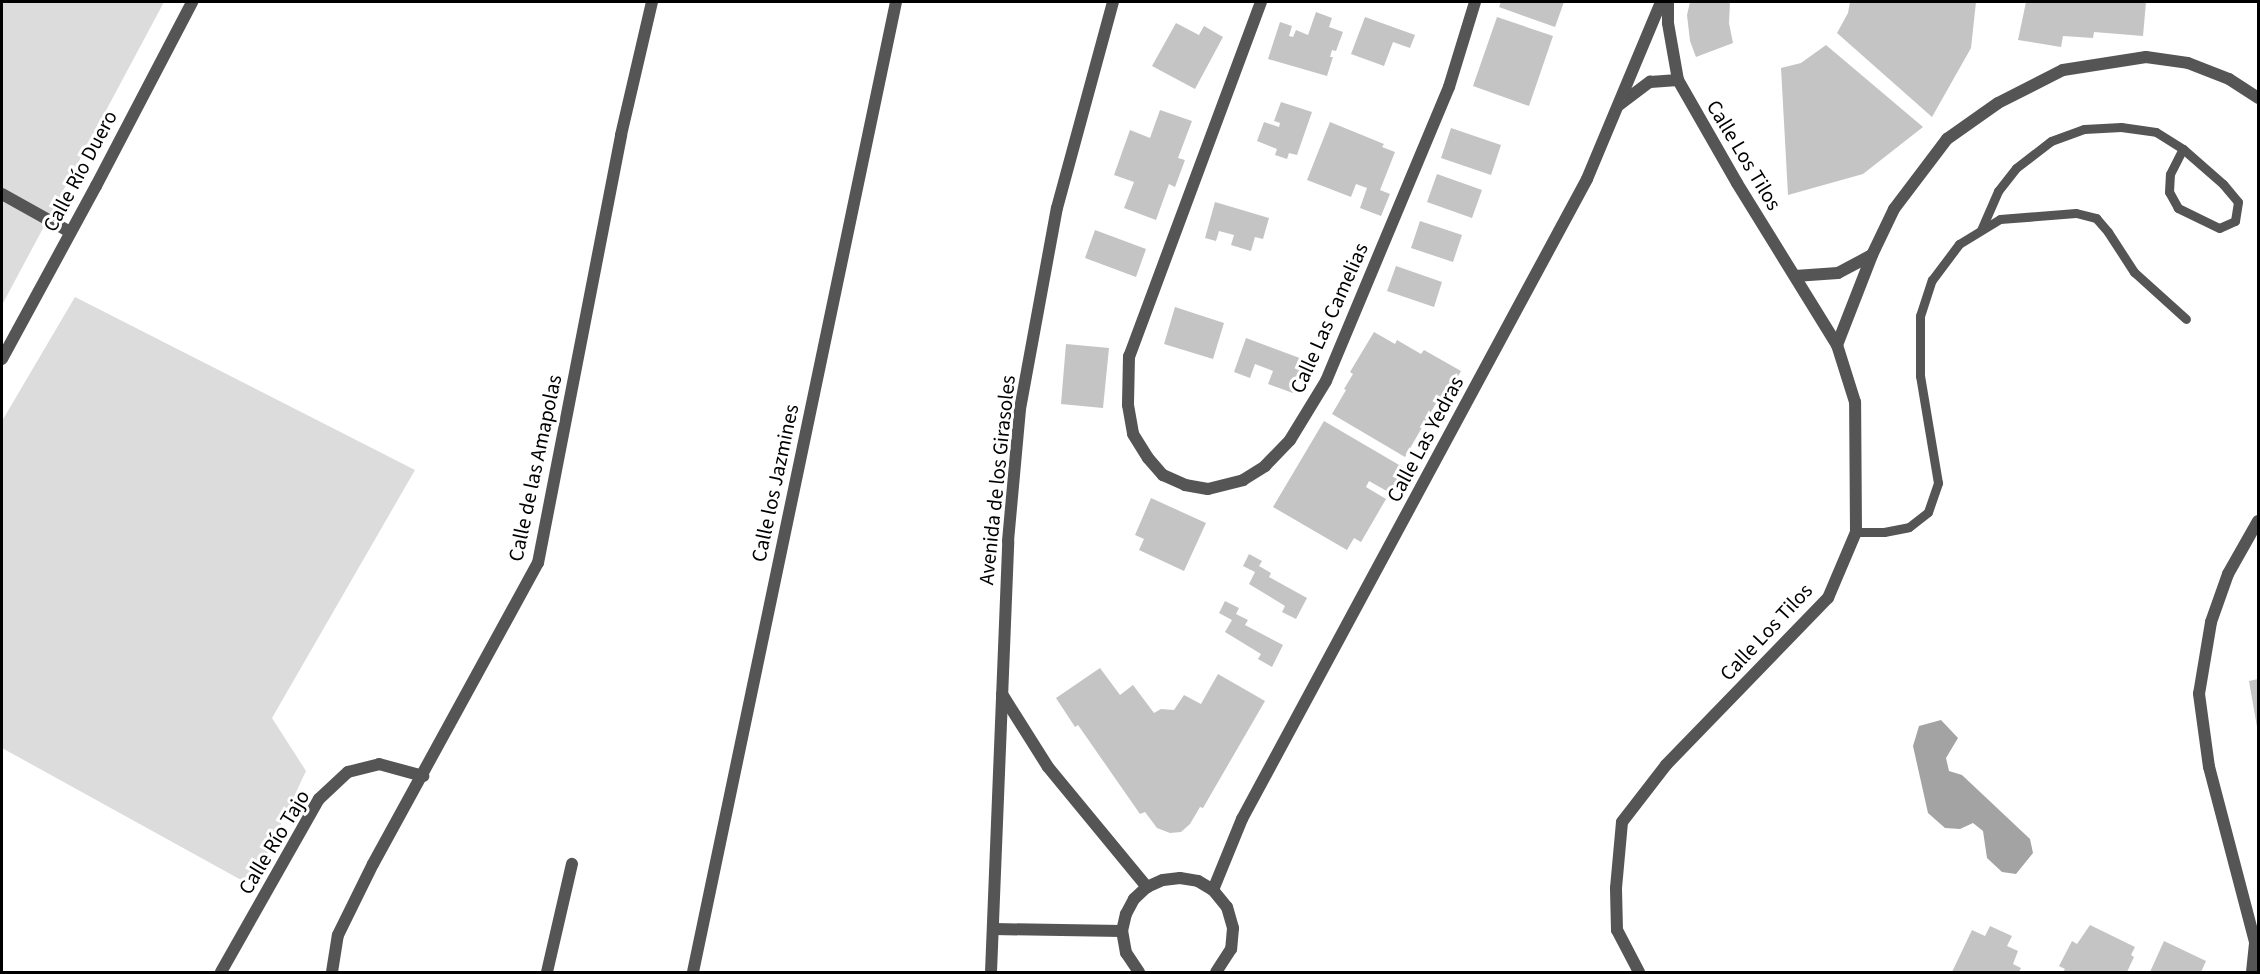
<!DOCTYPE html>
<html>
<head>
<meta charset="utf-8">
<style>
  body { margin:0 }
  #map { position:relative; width:2260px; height:974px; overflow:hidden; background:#fff; font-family:"Source Sans 3",sans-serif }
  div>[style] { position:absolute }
  .green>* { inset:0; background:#dcdcdc }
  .water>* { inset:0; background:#a3a3a3 }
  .building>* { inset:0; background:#c4c4c4 }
  .lane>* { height:9px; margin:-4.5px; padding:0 4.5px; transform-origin:4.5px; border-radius:4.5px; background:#555 }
  .street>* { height:12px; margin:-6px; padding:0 6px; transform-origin:6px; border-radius:6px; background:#555 }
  span { translate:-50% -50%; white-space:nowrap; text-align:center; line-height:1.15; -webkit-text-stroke:6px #fff; paint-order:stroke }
  .street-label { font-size:21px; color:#000 }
  .frame { position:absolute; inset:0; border:3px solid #000; pointer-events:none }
</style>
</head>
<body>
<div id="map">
  <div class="green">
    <div style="clip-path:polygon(2px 2px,164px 2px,2px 305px)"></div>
    <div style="clip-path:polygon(75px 297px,415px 470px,272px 718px,306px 771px,252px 886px,2px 748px,2px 421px)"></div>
  </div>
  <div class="water">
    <div style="clip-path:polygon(1941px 720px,1958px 738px,1946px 758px,1949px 771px,1962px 775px,2030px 839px,2033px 853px,2016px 874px,2002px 872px,1987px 858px,1983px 831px,1973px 823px,1960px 829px,1945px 828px,1928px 813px,1913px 746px,1919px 726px)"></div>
  </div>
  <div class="building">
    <div style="clip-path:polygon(1501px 2px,1564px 2px,1555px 27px,1499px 7px)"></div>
    <div style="clip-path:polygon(1690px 2px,1730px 2px,1729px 23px,1733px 43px,1696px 57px,1690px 41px,1687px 15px)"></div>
    <div style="clip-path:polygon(1850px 2px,1976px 2px,1971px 48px,1932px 117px,1837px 33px,1848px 13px)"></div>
    <div style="clip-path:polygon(2026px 2px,2146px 2px,2143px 36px,2094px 32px,2093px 38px,2063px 36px,2061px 47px,2018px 40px)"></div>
    <div style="clip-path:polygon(1316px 12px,1332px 18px,1329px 27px,1343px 32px,1336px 51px,1332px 50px,1330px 57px,1333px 57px,1327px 76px,1268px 59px,1280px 22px,1292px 26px,1289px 36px,1293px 37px,1296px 30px,1308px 35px)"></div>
    <div style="clip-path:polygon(1365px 17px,1415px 35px,1410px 48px,1393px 42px,1384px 66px,1351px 54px)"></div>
    <div style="clip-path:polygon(1497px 17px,1553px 36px,1529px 106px,1473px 86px)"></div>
    <div style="clip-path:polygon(1176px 23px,1199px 35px,1204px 26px,1223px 37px,1195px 89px,1152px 66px)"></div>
    <div style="clip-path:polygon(1826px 45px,1923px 127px,1863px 174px,1788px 195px,1781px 68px,1801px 63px)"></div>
    <div style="clip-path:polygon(1281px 102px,1312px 112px,1297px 155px,1289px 153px,1287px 159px,1275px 155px,1277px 149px,1257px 141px,1264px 122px,1279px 127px,1280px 123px,1274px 121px)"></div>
    <div style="clip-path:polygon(1160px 110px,1192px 121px,1178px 158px,1185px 160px,1175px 187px,1169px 184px,1156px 220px,1124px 208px,1134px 182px,1114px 175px,1130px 130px,1150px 138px)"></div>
    <div style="clip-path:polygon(1330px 122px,1384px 144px,1382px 147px,1395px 152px,1380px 190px,1390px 194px,1381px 216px,1360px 208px,1367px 188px,1356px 184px,1351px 197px,1307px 180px)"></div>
    <div style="clip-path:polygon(1451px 128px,1501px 145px,1491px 175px,1441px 158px)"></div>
    <div style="clip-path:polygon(1437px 174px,1482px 190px,1472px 218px,1427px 202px)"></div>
    <div style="clip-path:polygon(1215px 202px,1269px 218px,1263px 239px,1255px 237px,1251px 251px,1231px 245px,1234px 235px,1219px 231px,1216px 241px,1205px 238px)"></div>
    <div style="clip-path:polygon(1420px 221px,1462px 235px,1453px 262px,1411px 248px)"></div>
    <div style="clip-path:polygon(1095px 230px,1146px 249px,1136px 277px,1085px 258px)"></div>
    <div style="clip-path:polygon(1396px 266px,1442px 282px,1434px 307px,1387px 291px)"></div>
    <div style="clip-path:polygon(1175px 307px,1224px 323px,1213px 359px,1164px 344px)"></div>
    <div style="clip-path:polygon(1374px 332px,1395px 344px,1397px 340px,1421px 354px,1424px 350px,1461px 371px,1444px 401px,1439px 398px,1405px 457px,1332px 414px,1346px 390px,1344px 389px,1353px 374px,1350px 372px)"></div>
    <div style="clip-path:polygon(1246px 338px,1305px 360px,1293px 393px,1268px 384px,1273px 371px,1255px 364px,1250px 378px,1234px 372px)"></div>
    <div style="clip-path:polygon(1066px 344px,1109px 348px,1103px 408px,1061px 404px)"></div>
    <div style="clip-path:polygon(1324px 421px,1406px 469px,1392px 494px,1369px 481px,1366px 487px,1386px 499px,1361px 542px,1354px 538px,1347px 550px,1273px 507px)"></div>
    <div style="clip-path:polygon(1151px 498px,1206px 523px,1184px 571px,1139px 550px,1144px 539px,1135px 535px)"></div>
    <div style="clip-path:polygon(1249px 554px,1262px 561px,1259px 566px,1271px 573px,1269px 577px,1307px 598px,1296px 619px,1282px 612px,1285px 606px,1249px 584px,1255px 572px,1243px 566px)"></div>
    <div style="clip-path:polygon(1225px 601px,1239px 608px,1236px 614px,1248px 620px,1245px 625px,1283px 645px,1272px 667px,1258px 659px,1261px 654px,1225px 632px,1232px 620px,1219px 613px)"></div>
    <div style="clip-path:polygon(1100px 668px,1120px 695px,1133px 685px,1154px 713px,1161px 709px,1174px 710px,1184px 695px,1201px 704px,1218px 674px,1265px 701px,1203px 808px,1200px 807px,1190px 824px,1181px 832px,1170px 833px,1157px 828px,1145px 812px,1140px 814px,1078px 725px,1075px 727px,1056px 698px)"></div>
    <div style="clip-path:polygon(2258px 679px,2258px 727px,2257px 727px,2249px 681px)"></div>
    <div style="clip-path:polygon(2090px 925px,2135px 947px,2131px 955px,2134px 957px,2127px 972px,2063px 972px,2065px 969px,2059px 966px,2072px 941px,2077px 944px)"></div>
    <div style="clip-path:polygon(1990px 926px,2012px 936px,2007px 946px,2018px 951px,2013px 964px,2021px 968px,2019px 972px,1952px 972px,1972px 930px,1985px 936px)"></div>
    <div style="clip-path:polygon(2164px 941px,2206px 961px,2201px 972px,2150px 972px)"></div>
  </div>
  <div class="lane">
    <div style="left:1981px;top:230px;width:43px;rotate:-66.4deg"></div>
    <div style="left:1998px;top:191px;width:29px;rotate:-52deg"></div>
    <div style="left:2016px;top:168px;width:44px;rotate:-37.6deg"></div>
    <div style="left:2051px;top:141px;width:35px;rotate:-20deg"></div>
    <div style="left:2084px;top:129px;width:37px;rotate:-3deg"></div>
    <div style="left:2121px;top:127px;width:35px;rotate:8deg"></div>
    <div style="left:2156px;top:132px;width:32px;rotate:32deg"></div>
    <div style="left:2183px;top:149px;width:53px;rotate:41.2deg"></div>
    <div style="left:2223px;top:184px;width:23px;rotate:50deg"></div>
    <div style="left:2238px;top:202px;width:19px;rotate:99deg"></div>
    <div style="left:2235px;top:221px;width:17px;rotate:156deg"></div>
    <div style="left:2219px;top:228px;width:46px;rotate:-154deg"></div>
    <div style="left:2178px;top:208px;width:18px;rotate:-119deg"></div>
    <div style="left:2169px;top:192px;width:18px;rotate:-87deg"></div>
    <div style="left:2170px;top:174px;width:28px;rotate:-63deg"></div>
    <div style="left:1856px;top:532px;width:28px"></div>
    <div style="left:1884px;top:532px;width:25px;rotate:-11deg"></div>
    <div style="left:1909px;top:527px;width:24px;rotate:-38deg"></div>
    <div style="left:1928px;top:512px;width:31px;rotate:-71deg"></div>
    <div style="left:1938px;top:483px;width:109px;rotate:-99.5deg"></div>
    <div style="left:1920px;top:376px;width:60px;rotate:-90deg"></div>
    <div style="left:1920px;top:316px;width:38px;rotate:-72deg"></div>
    <div style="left:1932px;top:280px;width:45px;rotate:-53.1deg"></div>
    <div style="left:1959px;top:244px;width:48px;rotate:-31.4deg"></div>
    <div style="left:2000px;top:219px;width:76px;rotate:-4.5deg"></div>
    <div style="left:2076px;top:213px;width:21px;rotate:14deg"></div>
    <div style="left:2096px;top:218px;width:18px;rotate:49deg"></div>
    <div style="left:2108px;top:232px;width:48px;rotate:57deg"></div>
    <div style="left:2134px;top:272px;width:70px;rotate:42.1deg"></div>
  </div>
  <div class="street">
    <div style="left:1261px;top:2px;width:378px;rotate:110.4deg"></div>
    <div style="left:1129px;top:356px;width:49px;rotate:91.2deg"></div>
    <div style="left:1128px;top:405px;width:29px;rotate:80deg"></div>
    <div style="left:1133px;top:434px;width:28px;rotate:58deg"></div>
    <div style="left:1148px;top:458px;width:23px;rotate:49deg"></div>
    <div style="left:1163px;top:475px;width:24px;rotate:24deg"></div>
    <div style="left:1185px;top:485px;width:23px;rotate:10deg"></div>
    <div style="left:1208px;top:489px;width:36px;rotate:-14deg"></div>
    <div style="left:1243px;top:480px;width:26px;rotate:-32deg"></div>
    <div style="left:1265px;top:466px;width:36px;rotate:-46deg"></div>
    <div style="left:1290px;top:440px;width:69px;rotate:-58.6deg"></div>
    <div style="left:1326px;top:381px;width:319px;rotate:-67.3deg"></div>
    <div style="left:1449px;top:87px;width:89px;rotate:-73deg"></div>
    <div style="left:1619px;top:105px;width:39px;rotate:-37deg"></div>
    <div style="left:1650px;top:82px;width:28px;rotate:-4deg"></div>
    <div style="left:2px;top:194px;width:78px;rotate:29.2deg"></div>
    <div style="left:1795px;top:276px;width:43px;rotate:-4deg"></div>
    <div style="left:1838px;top:273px;width:38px;rotate:-28deg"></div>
    <div style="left:1837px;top:345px;width:97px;rotate:-68.7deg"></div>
    <div style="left:1872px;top:255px;width:51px;rotate:-64.4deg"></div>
    <div style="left:1894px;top:209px;width:88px;rotate:-52.9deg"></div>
    <div style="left:1947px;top:139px;width:62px;rotate:-35.2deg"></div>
    <div style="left:1998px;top:103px;width:73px;rotate:-26.9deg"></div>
    <div style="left:2063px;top:70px;width:84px;rotate:-8.9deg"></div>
    <div style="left:2146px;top:57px;width:42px;rotate:8.1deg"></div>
    <div style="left:2188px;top:63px;width:44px;rotate:21.3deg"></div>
    <div style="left:2229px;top:79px;width:35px;rotate:33deg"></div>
    <div style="left:2px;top:359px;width:197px;rotate:-61.5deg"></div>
    <div style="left:96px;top:186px;width:208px;rotate:-62.4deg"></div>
    <div style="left:1002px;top:694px;width:86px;rotate:57.8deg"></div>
    <div style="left:1048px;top:767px;width:156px;rotate:50.5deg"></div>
    <div style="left:1213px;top:890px;width:77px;rotate:-67.8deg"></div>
    <div style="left:1242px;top:819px;width:727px;rotate:-61.67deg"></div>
    <div style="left:1587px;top:179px;width:192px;rotate:-67.3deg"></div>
    <div style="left:994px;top:929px;width:128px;rotate:0.9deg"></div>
    <div style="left:221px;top:972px;width:199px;rotate:-60.5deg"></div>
    <div style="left:319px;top:799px;width:40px;rotate:-43deg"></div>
    <div style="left:348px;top:772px;width:32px;rotate:-14deg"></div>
    <div style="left:379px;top:764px;width:46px;rotate:15.3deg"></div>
    <div style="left:332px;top:972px;width:37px;rotate:-81deg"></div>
    <div style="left:338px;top:935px;width:79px;rotate:-63.8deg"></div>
    <div style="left:373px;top:864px;width:343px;rotate:-61.3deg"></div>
    <div style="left:538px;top:563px;width:436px;rotate:-79deg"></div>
    <div style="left:621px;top:135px;width:137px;rotate:-76.9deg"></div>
    <div style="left:547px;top:972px;width:111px;rotate:-77deg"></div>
    <div style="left:693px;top:972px;width:991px;rotate:-78.18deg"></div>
    <div style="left:991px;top:972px;width:431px;rotate:-87.7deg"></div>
    <div style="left:1008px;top:541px;width:133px;rotate:-84.8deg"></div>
    <div style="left:1020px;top:409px;width:204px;rotate:-79.6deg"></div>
    <div style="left:1057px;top:208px;width:213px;rotate:-74.8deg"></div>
    <div style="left:1139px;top:972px;width:23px;rotate:-124deg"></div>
    <div style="left:1126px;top:953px;width:22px;rotate:-100deg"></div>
    <div style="left:1122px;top:931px;width:17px;rotate:-77deg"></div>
    <div style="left:1126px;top:914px;width:17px;rotate:-62deg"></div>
    <div style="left:1134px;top:899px;width:18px;rotate:-43deg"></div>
    <div style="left:1147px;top:887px;width:17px;rotate:-24deg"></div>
    <div style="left:1163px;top:880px;width:17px;rotate:-7deg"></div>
    <div style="left:1180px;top:878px;width:18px;rotate:9deg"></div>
    <div style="left:1198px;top:881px;width:17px;rotate:31deg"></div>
    <div style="left:1213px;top:890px;width:22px;rotate:51deg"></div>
    <div style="left:1227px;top:907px;width:22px;rotate:74deg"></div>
    <div style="left:1233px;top:928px;width:21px;rotate:95deg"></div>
    <div style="left:1231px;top:949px;width:27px;rotate:123deg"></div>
    <div style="left:1639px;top:972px;width:47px;rotate:-117.6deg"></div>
    <div style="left:1617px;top:930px;width:42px;rotate:-91.4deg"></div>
    <div style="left:1616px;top:888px;width:66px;rotate:-84.8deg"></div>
    <div style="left:1622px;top:822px;width:72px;rotate:-52.3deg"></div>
    <div style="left:1666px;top:765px;width:233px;rotate:-45.9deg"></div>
    <div style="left:1828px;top:598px;width:72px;rotate:-67deg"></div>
    <div style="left:1856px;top:532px;width:130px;rotate:-90.4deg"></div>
    <div style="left:1855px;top:402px;width:60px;rotate:-107.5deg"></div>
    <div style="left:1837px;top:345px;width:190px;rotate:-121.7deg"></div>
    <div style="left:1737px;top:183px;width:119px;rotate:-119.8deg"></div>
    <div style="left:1678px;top:80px;width:58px;rotate:-100deg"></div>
    <div style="left:1668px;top:23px;width:21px;rotate:-90deg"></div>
    <div style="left:2252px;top:972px;width:30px;rotate:-84deg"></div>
    <div style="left:2255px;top:942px;width:181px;rotate:-104.7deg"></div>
    <div style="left:2209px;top:767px;width:74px;rotate:-97.8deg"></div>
    <div style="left:2199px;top:694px;width:73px;rotate:-80.5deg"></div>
    <div style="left:2211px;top:622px;width:51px;rotate:-70.5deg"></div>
    <div style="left:2228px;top:574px;width:61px;rotate:-60.5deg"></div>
  </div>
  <div class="street-label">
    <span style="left:1744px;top:155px;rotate:59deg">Calle Los Tilos</span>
    <span style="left:80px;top:171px;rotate:-62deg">Calle Río Duero</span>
    <span style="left:1329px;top:318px;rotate:-66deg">Calle Las Camelias</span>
    <span style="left:1425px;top:439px;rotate:-62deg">Calle Las Yedras</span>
    <span style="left:535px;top:468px;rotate:-78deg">Calle de las Amapolas</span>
    <span style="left:997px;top:480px;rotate:-84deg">Avenida de los Girasoles</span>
    <span style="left:775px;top:483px;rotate:-78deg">Calle los Jazmines</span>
    <span style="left:1766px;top:632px;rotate:-47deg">Calle Los Tilos</span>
    <span style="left:274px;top:842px;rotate:-59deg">Calle Río Tajo</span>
  </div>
  <div class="frame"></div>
</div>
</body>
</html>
